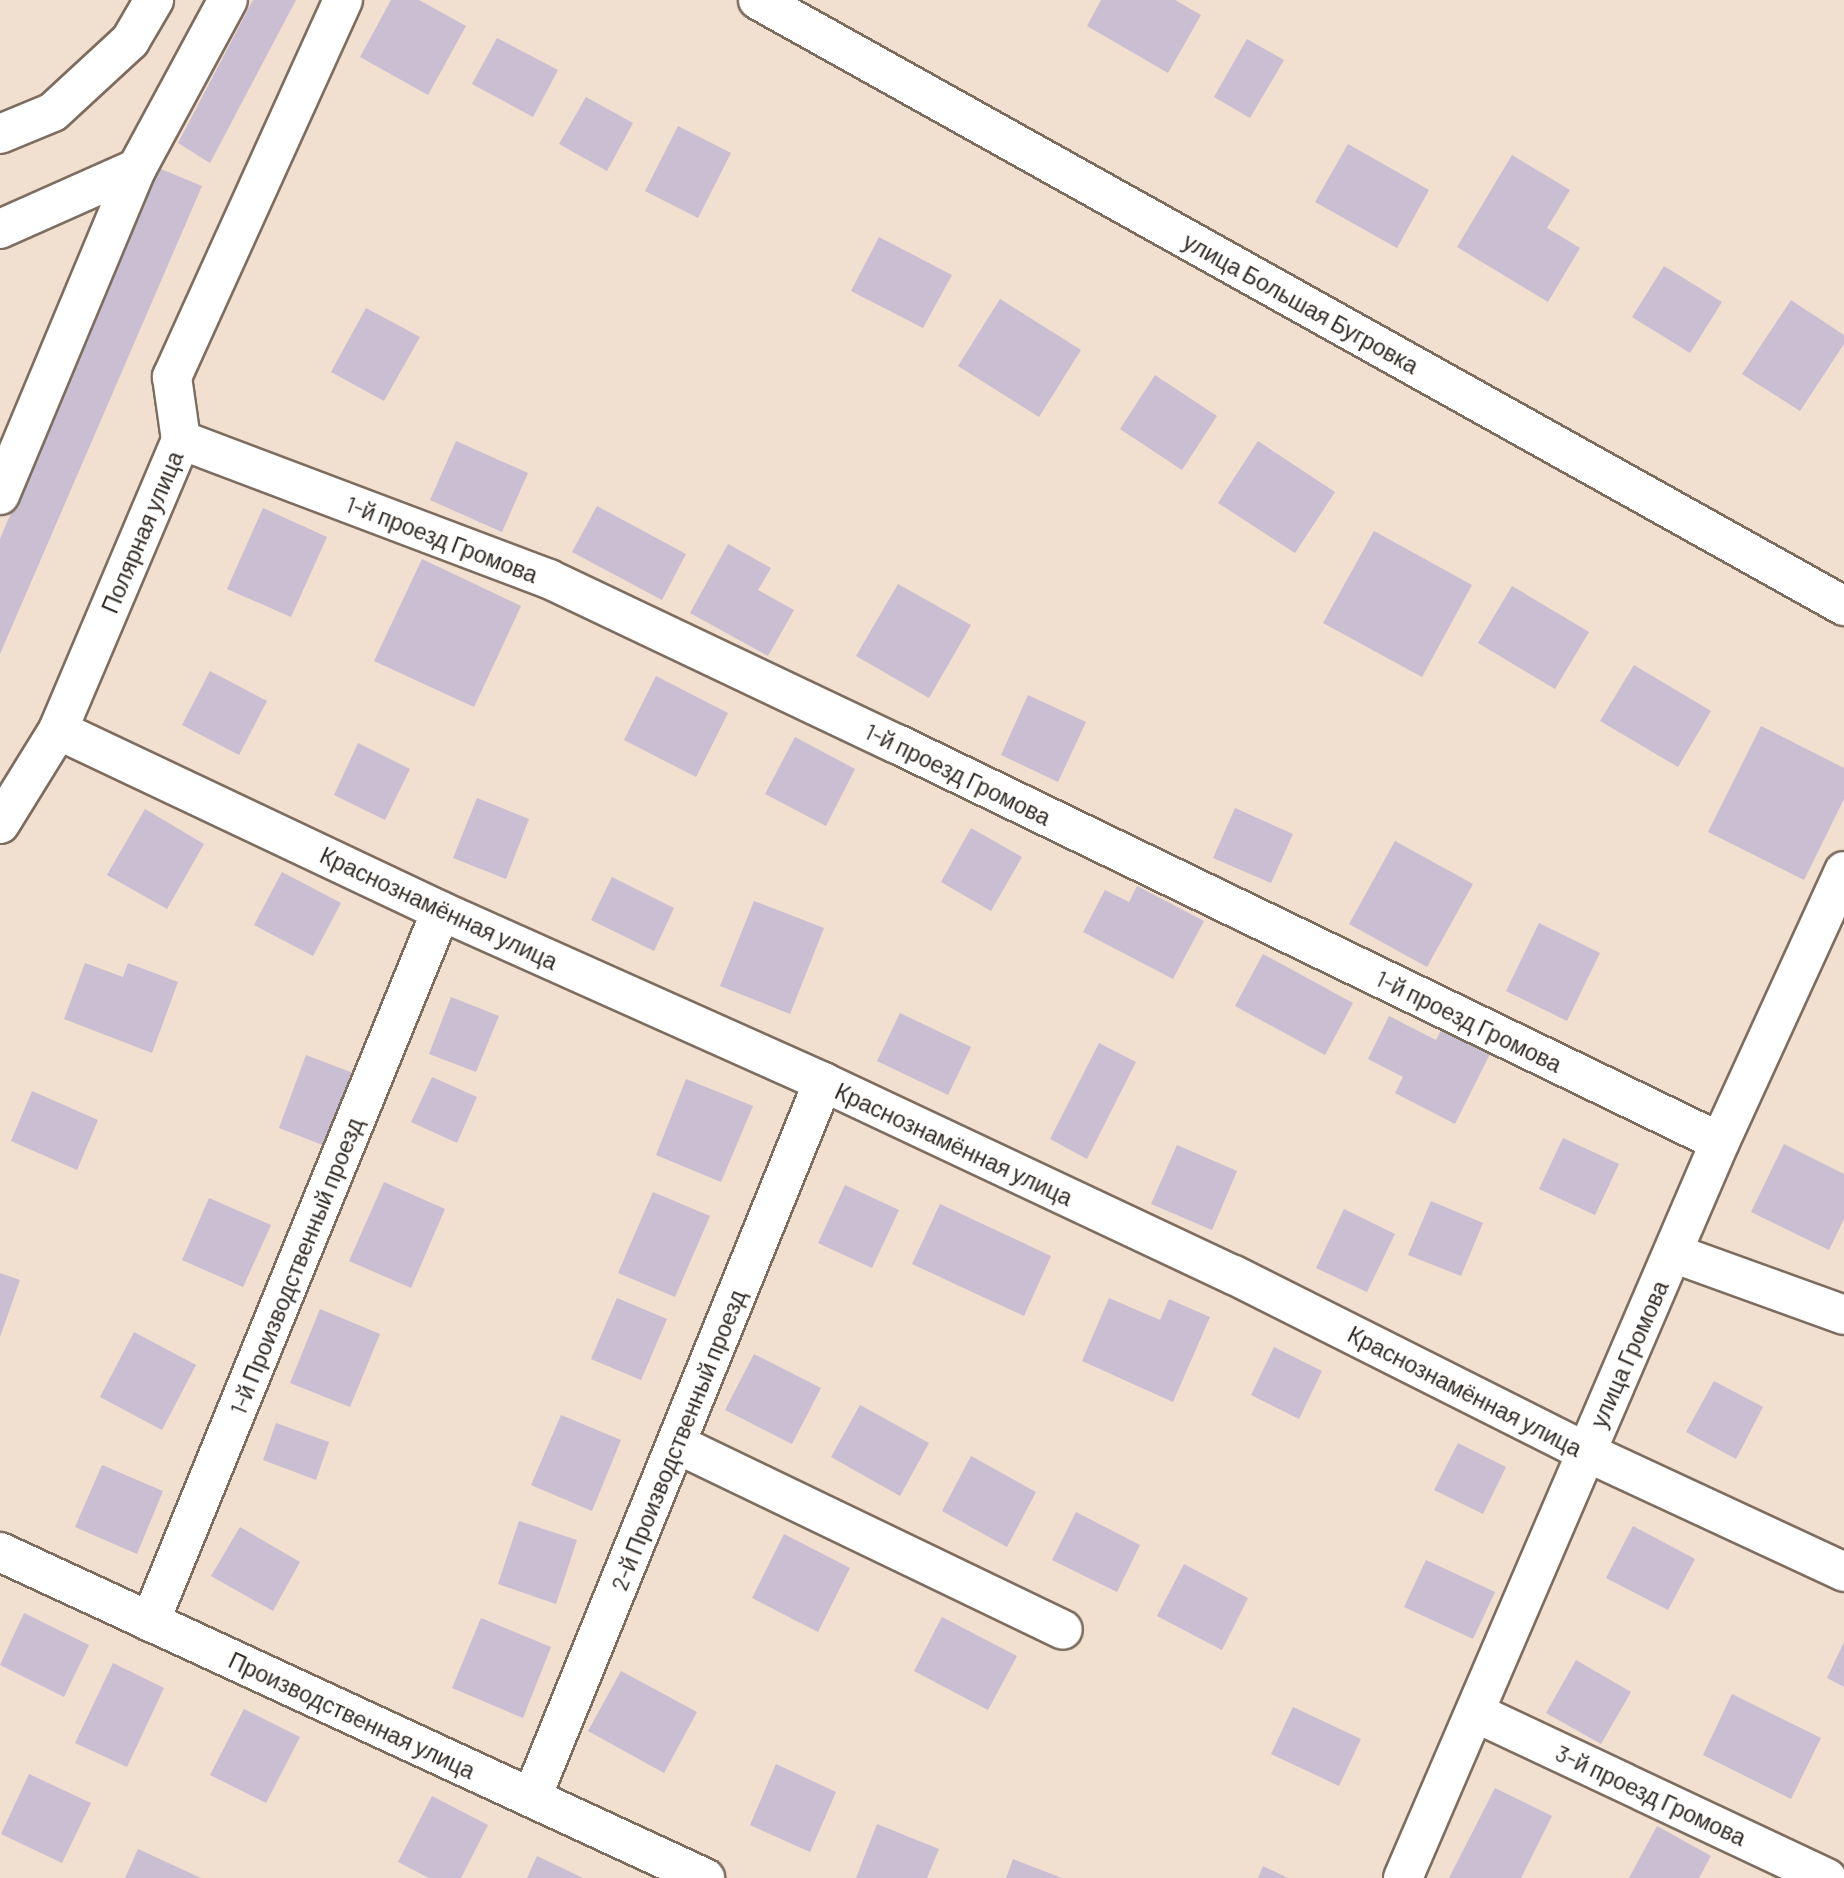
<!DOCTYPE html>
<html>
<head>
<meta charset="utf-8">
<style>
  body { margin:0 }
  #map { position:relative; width:1844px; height:1878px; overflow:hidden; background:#f1dfcf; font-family:Barlow,sans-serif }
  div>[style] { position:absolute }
  .building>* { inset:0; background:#cabed2 }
  .roads { filter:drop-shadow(2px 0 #7d6d5f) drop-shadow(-2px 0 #7d6d5f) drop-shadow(0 2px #7d6d5f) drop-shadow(0 -2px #7d6d5f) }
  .minor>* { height:38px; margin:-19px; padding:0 19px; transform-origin:19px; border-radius:19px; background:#fff }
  span { translate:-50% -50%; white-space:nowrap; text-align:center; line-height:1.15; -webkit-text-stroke:6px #fff; paint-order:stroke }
  .street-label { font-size:23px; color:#342d27 }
</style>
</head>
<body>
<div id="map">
  <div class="building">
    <div style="clip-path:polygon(253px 0,296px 0,210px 163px,178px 143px)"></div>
    <div style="clip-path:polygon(391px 0,419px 0,466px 26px,428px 95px,360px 57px)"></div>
    <div style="clip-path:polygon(1101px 0,1175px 0,1201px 15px,1168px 73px,1087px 26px)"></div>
    <div style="clip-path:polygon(497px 38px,558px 70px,533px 117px,472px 84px)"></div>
    <div style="clip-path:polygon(1247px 39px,1284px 60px,1250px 118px,1214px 97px)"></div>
    <div style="clip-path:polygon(586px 97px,633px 123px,607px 171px,559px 144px)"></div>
    <div style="clip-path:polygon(678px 126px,731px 153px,698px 218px,645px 191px)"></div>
    <div style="clip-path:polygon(1348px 144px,1429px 190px,1397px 248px,1315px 202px)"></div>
    <div style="clip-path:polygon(1512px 155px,1570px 190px,1547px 228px,1580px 248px,1548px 302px,1457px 247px)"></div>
    <div style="clip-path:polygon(156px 167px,202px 186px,0 654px,0 539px)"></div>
    <div style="clip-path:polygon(879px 237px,952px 275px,923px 328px,851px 291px)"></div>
    <div style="clip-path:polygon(1664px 266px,1722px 302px,1690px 353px,1632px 317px)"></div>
    <div style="clip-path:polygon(1000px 299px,1081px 350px,1039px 417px,958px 366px)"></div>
    <div style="clip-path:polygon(1791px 300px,1844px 335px,1844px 344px,1800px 411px,1742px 374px)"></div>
    <div style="clip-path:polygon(366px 308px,420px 337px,384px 401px,331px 372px)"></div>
    <div style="clip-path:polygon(1155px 375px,1217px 416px,1182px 470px,1120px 429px)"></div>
    <div style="clip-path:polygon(456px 441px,528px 473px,502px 532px,430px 500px)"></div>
    <div style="clip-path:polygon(1258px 441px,1335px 492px,1295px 553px,1218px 503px)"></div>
    <div style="clip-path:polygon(597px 506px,686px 554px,662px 600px,572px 552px)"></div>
    <div style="clip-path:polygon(263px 508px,327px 537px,291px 617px,227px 589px)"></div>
    <div style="clip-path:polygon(1374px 531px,1472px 585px,1422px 677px,1323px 623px)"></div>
    <div style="clip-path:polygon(728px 544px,771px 568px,758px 590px,794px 610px,768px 656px,690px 613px)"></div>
    <div style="clip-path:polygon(422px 559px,521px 606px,474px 707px,374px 661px)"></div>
    <div style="clip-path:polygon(898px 584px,971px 625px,929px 698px,856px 656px)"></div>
    <div style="clip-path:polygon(1512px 586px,1589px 632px,1555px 689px,1478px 643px)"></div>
    <div style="clip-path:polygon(1634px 665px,1711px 711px,1678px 767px,1600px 721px)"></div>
    <div style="clip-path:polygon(210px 671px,267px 701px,239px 755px,182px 725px)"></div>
    <div style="clip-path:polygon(656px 676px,728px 713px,696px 777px,624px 740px)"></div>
    <div style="clip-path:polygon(1028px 695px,1086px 722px,1058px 782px,1001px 755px)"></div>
    <div style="clip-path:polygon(1761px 726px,1844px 768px,1844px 799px,1804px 880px,1708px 832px)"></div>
    <div style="clip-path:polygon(795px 737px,855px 769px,826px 826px,765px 794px)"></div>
    <div style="clip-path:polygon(358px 743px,410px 769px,385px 820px,334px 795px)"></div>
    <div style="clip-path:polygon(477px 798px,529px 819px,506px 879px,453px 858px)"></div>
    <div style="clip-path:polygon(1235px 808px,1293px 834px,1271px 883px,1213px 858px)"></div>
    <div style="clip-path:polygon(145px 809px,204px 844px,167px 909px,107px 875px)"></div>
    <div style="clip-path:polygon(971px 828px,1022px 857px,991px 911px,941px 882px)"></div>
    <div style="clip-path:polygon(1395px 841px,1473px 884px,1427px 967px,1349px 924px)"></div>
    <div style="clip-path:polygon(282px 872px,341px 903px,313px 956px,254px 925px)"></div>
    <div style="clip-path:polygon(612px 877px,674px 908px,654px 951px,591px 920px)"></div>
    <div style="clip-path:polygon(1137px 886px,1204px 921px,1173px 979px,1083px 932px,1105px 890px,1129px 902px)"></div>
    <div style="clip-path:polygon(754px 901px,824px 928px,790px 1014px,720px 986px)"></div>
    <div style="clip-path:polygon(1539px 923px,1600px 953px,1567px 1021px,1506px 991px)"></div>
    <div style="clip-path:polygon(1263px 954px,1353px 1003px,1325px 1055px,1235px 1006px)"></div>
    <div style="clip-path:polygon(85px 963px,123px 977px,128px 963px,178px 982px,152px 1053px,64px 1019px)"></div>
    <div style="clip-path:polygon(451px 997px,499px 1016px,476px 1072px,429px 1054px)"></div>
    <div style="clip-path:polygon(900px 1013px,971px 1047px,948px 1095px,877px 1061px)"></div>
    <div style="clip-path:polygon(1389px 1016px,1436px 1040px,1441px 1030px,1490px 1054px,1455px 1124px,1395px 1093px,1403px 1077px,1368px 1059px)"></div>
    <div style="clip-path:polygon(1099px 1043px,1136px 1062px,1087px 1159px,1050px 1139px)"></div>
    <div style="clip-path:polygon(306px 1055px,353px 1073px,325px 1146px,279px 1128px)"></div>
    <div style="clip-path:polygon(432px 1077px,477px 1097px,457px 1143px,411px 1122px)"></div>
    <div style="clip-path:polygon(686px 1079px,753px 1106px,721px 1182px,656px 1155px)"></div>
    <div style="clip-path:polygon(32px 1091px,98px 1120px,77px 1170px,11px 1141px)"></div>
    <div style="clip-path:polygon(1563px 1138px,1619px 1164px,1595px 1215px,1539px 1189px)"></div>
    <div style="clip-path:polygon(1784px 1144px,1844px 1174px,1844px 1219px,1829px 1250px,1751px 1212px)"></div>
    <div style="clip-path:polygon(1177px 1145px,1237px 1171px,1212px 1230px,1151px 1204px)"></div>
    <div style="clip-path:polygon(384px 1182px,445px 1209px,411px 1288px,349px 1261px)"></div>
    <div style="clip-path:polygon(845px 1185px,899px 1210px,872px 1268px,818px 1243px)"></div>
    <div style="clip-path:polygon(653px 1192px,710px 1216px,675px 1297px,618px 1273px)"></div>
    <div style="clip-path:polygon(209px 1198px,271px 1225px,243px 1287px,182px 1260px)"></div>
    <div style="clip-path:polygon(1431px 1201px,1483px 1223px,1461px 1276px,1408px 1255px)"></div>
    <div style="clip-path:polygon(940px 1204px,1051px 1256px,1024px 1316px,912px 1264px)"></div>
    <div style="clip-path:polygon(1344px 1209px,1395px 1234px,1367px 1292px,1316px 1268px)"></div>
    <div style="clip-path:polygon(0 1273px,20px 1280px,0 1337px)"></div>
    <div style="clip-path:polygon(617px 1298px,667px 1319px,641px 1380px,591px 1359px)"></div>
    <div style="clip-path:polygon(1109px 1298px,1160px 1320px,1169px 1299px,1210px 1317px,1173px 1402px,1082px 1361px)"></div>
    <div style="clip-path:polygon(320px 1309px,380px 1334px,350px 1407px,290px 1383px)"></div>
    <div style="clip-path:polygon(134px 1332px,196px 1365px,162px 1430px,100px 1397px)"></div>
    <div style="clip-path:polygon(1274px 1347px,1322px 1371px,1299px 1419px,1251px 1395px)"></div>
    <div style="clip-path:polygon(754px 1354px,821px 1388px,792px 1444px,725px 1410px)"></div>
    <div style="clip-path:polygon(1714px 1381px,1763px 1407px,1736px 1459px,1686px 1432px)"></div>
    <div style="clip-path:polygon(860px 1405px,929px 1443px,900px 1496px,831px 1457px)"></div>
    <div style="clip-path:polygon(561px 1415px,621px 1440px,592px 1511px,531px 1485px)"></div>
    <div style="clip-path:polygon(276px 1423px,329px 1442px,316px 1480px,263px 1460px)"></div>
    <div style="clip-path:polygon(1458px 1443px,1506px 1467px,1483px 1514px,1434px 1490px)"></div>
    <div style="clip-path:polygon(971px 1456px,1036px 1492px,1007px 1547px,942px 1511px)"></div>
    <div style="clip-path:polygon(102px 1465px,163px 1491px,137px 1554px,75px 1527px)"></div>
    <div style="clip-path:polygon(1076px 1512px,1140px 1545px,1117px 1592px,1052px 1560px)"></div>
    <div style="clip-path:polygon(519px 1521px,577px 1540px,556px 1604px,498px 1584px)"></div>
    <div style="clip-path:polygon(1633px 1526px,1695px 1559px,1668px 1610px,1606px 1578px)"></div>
    <div style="clip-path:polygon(240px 1527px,300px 1562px,273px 1611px,211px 1576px)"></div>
    <div style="clip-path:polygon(784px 1534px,850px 1568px,818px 1632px,752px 1598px)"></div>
    <div style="clip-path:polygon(1426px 1560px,1495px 1592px,1473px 1639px,1404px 1607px)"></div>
    <div style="clip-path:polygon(1184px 1564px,1248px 1598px,1222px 1650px,1157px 1616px)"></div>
    <div style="clip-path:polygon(24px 1613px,89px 1645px,64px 1697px,0 1665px)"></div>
    <div style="clip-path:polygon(942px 1617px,1017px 1656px,988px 1710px,914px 1671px)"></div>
    <div style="clip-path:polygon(481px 1618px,551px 1647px,523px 1718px,452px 1688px)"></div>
    <div style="clip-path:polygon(1844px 1642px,1844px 1687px,1827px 1678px)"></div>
    <div style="clip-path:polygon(1576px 1660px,1631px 1692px,1601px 1744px,1546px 1713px)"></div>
    <div style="clip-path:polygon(113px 1663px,164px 1688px,127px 1767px,75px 1743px)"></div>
    <div style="clip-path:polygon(621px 1671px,697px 1712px,664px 1773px,588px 1731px)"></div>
    <div style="clip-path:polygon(1732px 1694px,1821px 1738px,1791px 1799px,1703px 1755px)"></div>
    <div style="clip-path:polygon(1293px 1707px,1361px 1739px,1339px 1786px,1271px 1754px)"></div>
    <div style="clip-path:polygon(244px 1709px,300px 1737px,266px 1803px,210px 1775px)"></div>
    <div style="clip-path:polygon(776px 1764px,836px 1792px,810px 1852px,750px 1825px)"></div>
    <div style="clip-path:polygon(29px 1774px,91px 1803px,62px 1863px,1px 1834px)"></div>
    <div style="clip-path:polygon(1495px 1788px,1552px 1816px,1521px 1878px,1449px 1878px)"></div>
    <div style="clip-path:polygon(432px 1796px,488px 1825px,461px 1878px,429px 1878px,398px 1862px)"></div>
    <div style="clip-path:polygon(877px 1824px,939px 1849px,927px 1878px,856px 1878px)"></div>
    <div style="clip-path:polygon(1657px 1826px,1711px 1856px,1699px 1878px,1629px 1878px)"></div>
    <div style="clip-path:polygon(138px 1849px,201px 1878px,125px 1878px)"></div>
    <div style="clip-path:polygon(537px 1856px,583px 1878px,527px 1878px)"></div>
    <div style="clip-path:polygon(1013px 1859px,1062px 1878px,1006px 1878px)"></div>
    <div style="clip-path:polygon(1263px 1866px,1288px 1878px,1258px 1878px)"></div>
  </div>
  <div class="roads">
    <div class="minor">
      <div style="left:758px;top:0;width:1244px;rotate:29.16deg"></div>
      <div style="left:0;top:134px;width:57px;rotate:-22.5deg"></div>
      <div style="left:53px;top:112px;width:105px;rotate:-42.7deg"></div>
      <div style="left:130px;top:41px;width:48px;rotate:-59.7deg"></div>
      <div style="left:0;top:229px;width:150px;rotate:-24deg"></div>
      <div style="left:181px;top:440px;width:393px;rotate:20.7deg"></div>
      <div style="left:549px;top:579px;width:385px;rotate:25.4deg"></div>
      <div style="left:897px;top:744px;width:914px;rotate:25.81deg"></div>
      <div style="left:0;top:495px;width:355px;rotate:-67.3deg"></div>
      <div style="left:137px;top:168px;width:191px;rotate:-61.6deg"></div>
      <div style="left:58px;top:730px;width:424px;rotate:25.3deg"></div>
      <div style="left:441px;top:911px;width:419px;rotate:24.1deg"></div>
      <div style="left:823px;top:1082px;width:454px;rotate:25.2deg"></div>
      <div style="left:1234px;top:1275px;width:394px;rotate:26.7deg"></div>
      <div style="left:1586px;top:1452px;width:285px;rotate:24.9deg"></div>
      <div style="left:0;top:824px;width:110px;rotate:-58.3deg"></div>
      <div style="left:58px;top:730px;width:315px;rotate:-67deg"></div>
      <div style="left:181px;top:440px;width:64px;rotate:-98.1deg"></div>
      <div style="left:172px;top:377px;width:414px;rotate:-65.6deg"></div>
      <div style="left:1673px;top:1253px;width:182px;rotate:19.9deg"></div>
      <div style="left:677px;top:1444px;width:428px;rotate:25.7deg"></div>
      <div style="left:0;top:1552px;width:777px;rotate:24.82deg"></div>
      <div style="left:150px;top:1622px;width:768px;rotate:-67.74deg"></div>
      <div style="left:1476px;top:1713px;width:388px;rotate:25.2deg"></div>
      <div style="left:532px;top:1797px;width:772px;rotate:-67.85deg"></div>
      <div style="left:1403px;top:1878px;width:801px;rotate:-66.7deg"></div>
      <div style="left:1720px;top:1142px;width:298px;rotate:-65.4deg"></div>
    </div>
  </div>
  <div class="street-label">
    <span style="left:1301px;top:303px;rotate:29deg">улица Большая Бугровка</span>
    <span style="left:142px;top:532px;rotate:-67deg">Полярная улица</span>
    <span style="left:442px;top:539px;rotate:21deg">1-й проезд Громова</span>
    <span style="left:958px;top:774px;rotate:26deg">1-й проезд Громова</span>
    <span style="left:439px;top:908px;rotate:25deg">Краснознамённая улица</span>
    <span style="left:1469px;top:1021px;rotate:26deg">1-й проезд Громова</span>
    <span style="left:954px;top:1144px;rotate:25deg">Краснознамённая улица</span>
    <span style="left:296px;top:1266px;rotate:-68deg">1-й Производственный проезд</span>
    <span style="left:1629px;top:1354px;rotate:-66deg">улица Громова</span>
    <span style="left:1465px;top:1391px;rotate:27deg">Краснознамённая улица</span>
    <span style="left:678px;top:1440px;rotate:-68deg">2-й Производственный проезд</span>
    <span style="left:352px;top:1715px;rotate:25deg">Производственная улица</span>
    <span style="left:1651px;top:1795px;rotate:25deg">3-й проезд Громова</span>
  </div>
</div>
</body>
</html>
